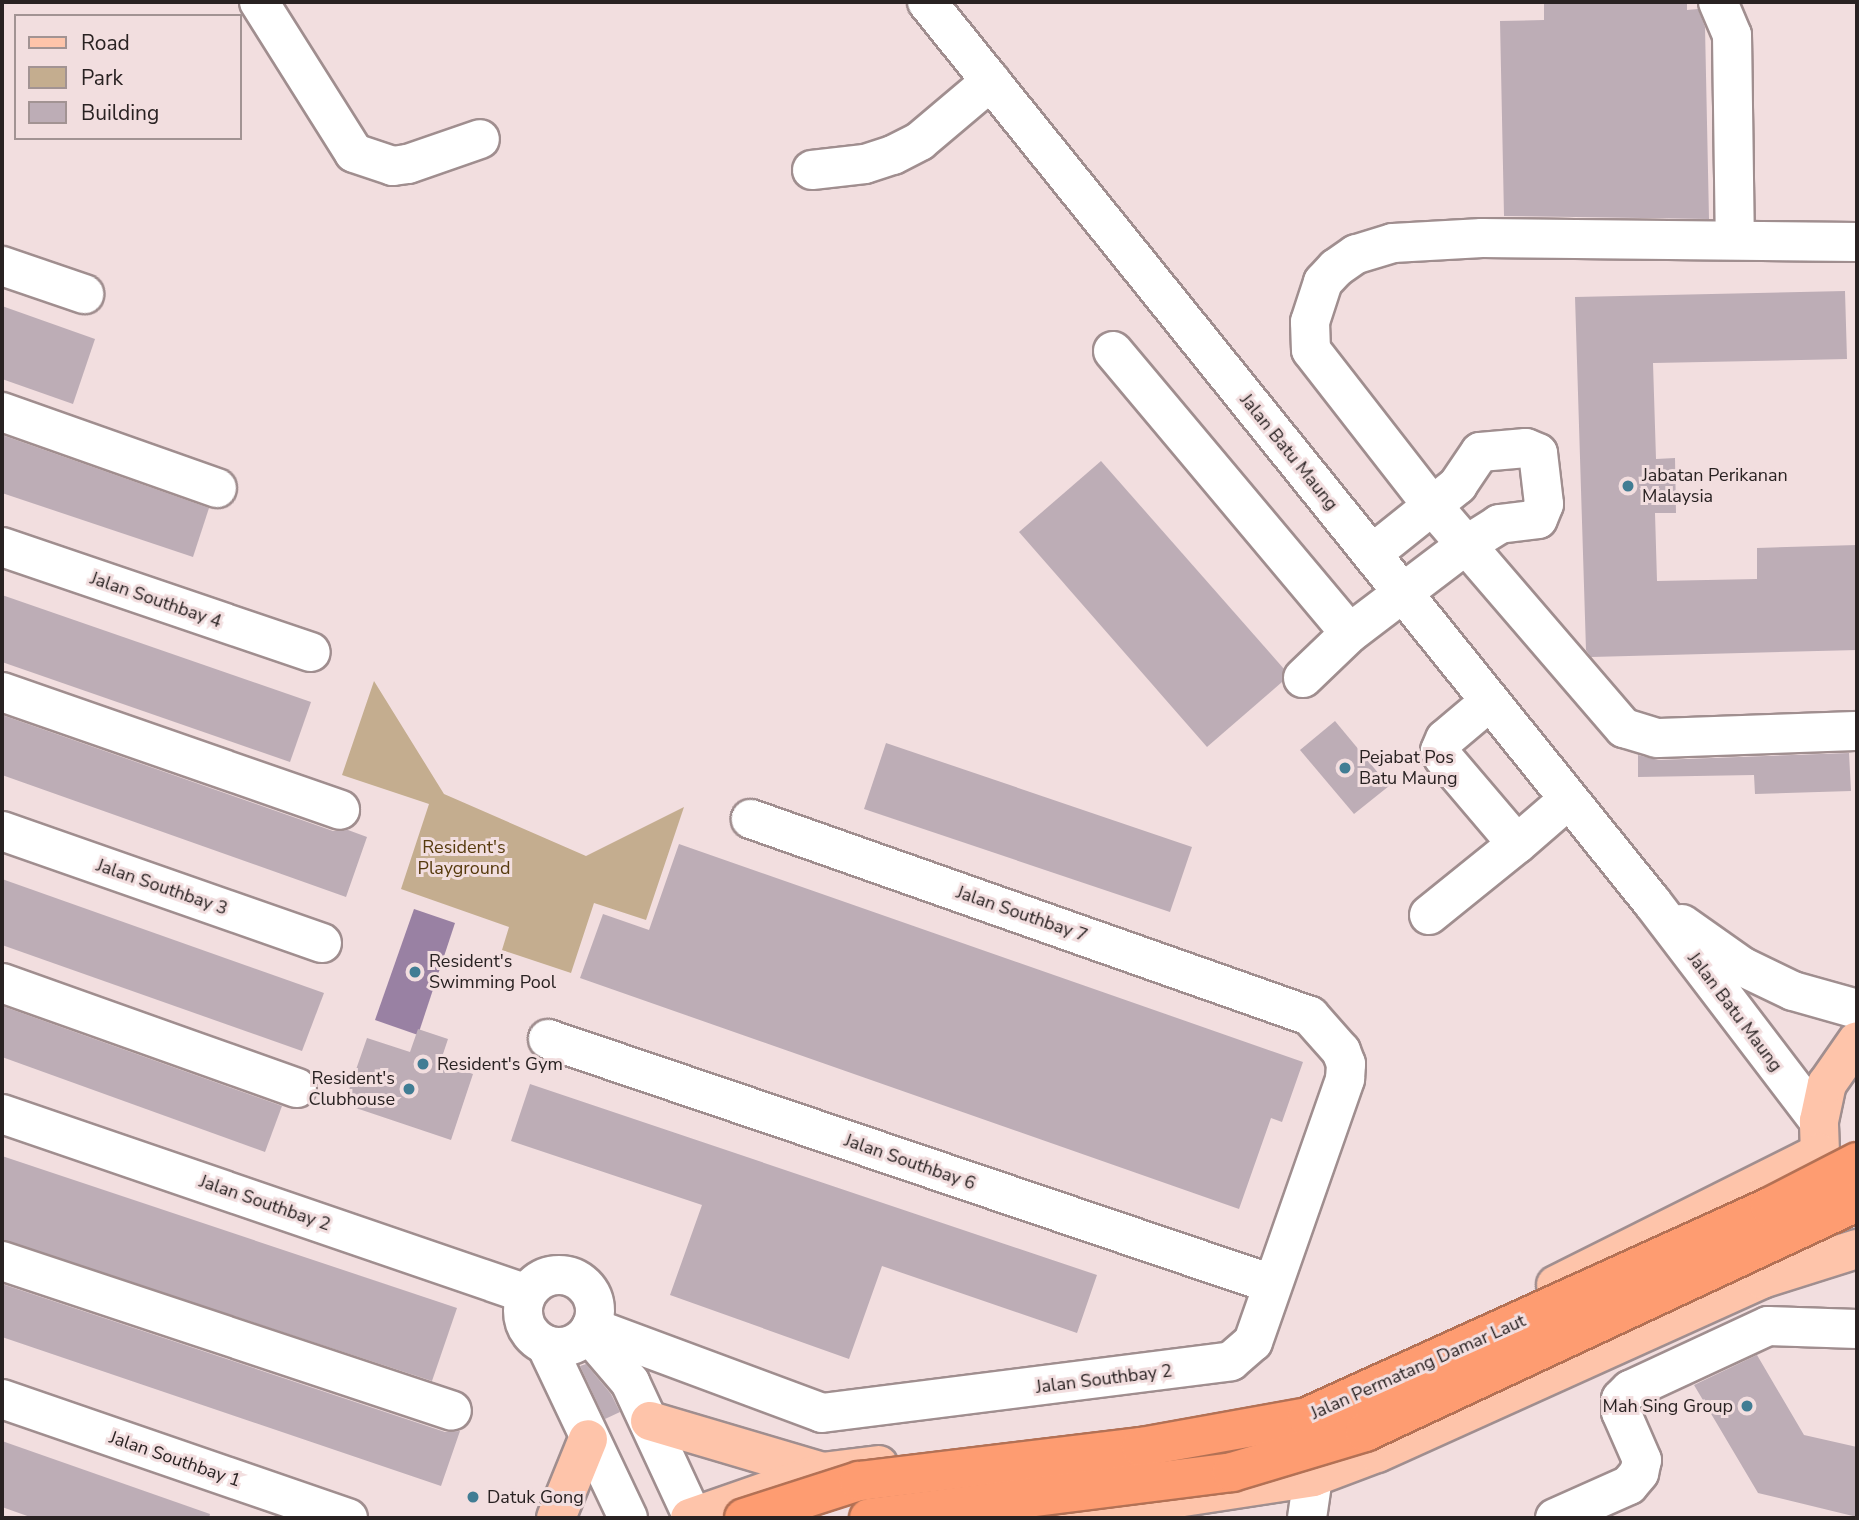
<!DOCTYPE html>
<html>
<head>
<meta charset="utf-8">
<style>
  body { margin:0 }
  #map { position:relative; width:1859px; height:1520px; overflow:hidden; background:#f2dedf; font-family:"Nunito Sans",sans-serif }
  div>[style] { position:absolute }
  .green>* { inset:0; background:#c4ad8f }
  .water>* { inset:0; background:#9981a3 }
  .building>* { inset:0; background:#bdadb6 }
  .roads { filter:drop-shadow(2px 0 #a08e8f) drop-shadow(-2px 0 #a08e8f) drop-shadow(0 2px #a08e8f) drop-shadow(0 -2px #a08e8f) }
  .minor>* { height:38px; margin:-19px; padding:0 19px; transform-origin:19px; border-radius:19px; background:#fff }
  .minor>.ring { margin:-19px; padding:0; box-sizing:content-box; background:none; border:38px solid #fff; border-radius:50% }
  .major>* { height:38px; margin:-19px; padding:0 19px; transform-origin:19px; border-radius:19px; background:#fec4aa }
  .bridges { filter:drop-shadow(2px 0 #b37155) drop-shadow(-2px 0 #b37155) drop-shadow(0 2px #b37155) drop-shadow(0 -2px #b37155) }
  .highway-bridge>* { height:38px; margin:-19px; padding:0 19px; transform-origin:19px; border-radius:19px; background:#fe9c71 }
  .dots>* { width:19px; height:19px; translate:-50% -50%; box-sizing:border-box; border:4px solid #f2dedf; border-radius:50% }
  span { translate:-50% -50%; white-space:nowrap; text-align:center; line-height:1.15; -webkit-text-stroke:6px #f2dedf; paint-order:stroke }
  .street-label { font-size:18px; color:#292222 }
  .poi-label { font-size:18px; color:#292222 }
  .left { translate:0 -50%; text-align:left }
  .right { translate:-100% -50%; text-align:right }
  .park-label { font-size:18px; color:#563a0d }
  .frame { position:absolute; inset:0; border:4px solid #292222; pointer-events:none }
  .legend { position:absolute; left:14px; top:14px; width:228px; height:126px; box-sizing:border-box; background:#f2dedf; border:2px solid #a29393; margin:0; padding:9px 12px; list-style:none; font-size:21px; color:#292222 }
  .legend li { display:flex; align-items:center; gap:14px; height:35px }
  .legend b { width:35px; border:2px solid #a29393 }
</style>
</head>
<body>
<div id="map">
  <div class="green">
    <div style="clip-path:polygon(374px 681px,444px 794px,586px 856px,684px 807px,646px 920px,594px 903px,571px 973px,502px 950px,509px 927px,401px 889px,429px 804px,342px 775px)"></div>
  </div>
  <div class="water">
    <div style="clip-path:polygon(414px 909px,455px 923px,418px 1035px,375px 1020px)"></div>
  </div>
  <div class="building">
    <div style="clip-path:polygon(1544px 2px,1687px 2px,1687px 10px,1698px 9px,1705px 27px,1709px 219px,1504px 216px,1500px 21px,1544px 20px)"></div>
    <div style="clip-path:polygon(1845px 291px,1847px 359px,1653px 363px,1656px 459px,1675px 458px,1676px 513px,1655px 513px,1657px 581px,1757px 579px,1757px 548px,1857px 545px,1857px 650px,1591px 657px,1586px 650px,1575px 297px)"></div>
    <div style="clip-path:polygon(2px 306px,95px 339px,73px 404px,2px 379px)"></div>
    <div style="clip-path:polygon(2px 435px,209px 508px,193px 557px,2px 493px)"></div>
    <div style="clip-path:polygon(1101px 461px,1284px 669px,1282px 682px,1207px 747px,1019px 532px)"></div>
    <div style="clip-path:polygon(2px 595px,311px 702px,290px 762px,2px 662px)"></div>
    <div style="clip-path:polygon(2px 715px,333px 831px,348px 830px,367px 837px,346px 897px,2px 775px)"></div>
    <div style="clip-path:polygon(1335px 721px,1389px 786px,1354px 814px,1300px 750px)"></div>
    <div style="clip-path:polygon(886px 743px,1192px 847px,1170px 912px,864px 809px)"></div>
    <div style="clip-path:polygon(1849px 753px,1851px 791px,1755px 794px,1754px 775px,1638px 777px,1638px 755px,1658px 760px)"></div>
    <div style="clip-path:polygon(679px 844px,1303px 1062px,1282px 1122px,1271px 1118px,1239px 1209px,580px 978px,603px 914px,649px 930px)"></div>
    <div style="clip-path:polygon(2px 879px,324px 993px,302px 1051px,2px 945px)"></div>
    <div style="clip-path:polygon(2px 1006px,282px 1106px,265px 1152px,2px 1057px)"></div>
    <div style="clip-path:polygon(418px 1029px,448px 1039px,440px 1063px,473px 1074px,451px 1140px,344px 1104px,367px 1038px,410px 1052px)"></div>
    <div style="clip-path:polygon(530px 1084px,1097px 1275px,1077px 1333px,882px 1266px,849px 1359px,670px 1295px,702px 1205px,511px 1141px)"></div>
    <div style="clip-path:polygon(2px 1156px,457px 1308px,432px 1381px,2px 1240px)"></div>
    <div style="clip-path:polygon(2px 1284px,445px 1432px,460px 1431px,441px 1486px,2px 1337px)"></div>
    <div style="clip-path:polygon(1757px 1355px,1804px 1435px,1857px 1447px,1857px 1517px,1758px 1493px,1694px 1385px)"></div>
    <div style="clip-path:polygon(586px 1364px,611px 1394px,620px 1412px,605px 1419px,580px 1366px)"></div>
    <div style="clip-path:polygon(2px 1441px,210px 1514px,209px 1518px,33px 1518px,2px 1507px)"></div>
  </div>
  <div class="roads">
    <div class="minor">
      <div style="left:259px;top:2px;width:178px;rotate:57.8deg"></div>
      <div style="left:354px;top:153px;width:41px;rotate:18.4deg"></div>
      <div style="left:393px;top:166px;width:15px;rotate:-8deg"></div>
      <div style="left:408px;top:164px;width:76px;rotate:-19.1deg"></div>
      <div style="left:927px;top:2px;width:1156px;rotate:51.15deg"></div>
      <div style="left:1652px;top:902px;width:275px;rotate:52.7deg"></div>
      <div style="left:1718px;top:2px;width:36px;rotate:67deg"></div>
      <div style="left:1732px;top:35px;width:204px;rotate:89.2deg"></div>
      <div style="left:812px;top:170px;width:53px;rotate:-6.5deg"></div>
      <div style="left:865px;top:164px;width:29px;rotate:-18deg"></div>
      <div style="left:893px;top:155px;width:30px;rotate:-27deg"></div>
      <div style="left:920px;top:141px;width:93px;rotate:-40.2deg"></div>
      <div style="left:1857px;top:242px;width:375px;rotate:-179.4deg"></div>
      <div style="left:1482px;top:238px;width:89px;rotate:176.8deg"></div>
      <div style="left:1393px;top:243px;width:39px;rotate:163deg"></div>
      <div style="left:1356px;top:254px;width:24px;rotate:145deg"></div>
      <div style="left:1336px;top:268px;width:19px;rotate:133deg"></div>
      <div style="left:1323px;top:282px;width:42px;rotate:108deg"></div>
      <div style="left:1310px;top:322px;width:28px;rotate:88deg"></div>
      <div style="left:1311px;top:350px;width:195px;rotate:52.1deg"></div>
      <div style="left:1431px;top:504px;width:296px;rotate:49.3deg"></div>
      <div style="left:1624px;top:728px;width:34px;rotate:17deg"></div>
      <div style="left:1657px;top:738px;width:200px;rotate:-2deg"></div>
      <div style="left:2px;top:266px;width:87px;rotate:18.9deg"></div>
      <div style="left:1113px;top:351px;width:368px;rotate:50deg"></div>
      <div style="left:2px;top:412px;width:228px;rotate:19.5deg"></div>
      <div style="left:2px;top:547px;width:326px;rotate:18.8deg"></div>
      <div style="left:1303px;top:678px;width:65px;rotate:-43.8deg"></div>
      <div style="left:1350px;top:633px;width:146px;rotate:-37.2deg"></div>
      <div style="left:1466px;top:545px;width:39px;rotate:-32deg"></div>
      <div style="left:1499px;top:524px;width:39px;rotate:-7deg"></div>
      <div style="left:1538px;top:519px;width:16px;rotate:-68deg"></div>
      <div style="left:1544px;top:504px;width:51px;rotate:-96.7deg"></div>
      <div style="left:1538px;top:453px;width:13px;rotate:-157deg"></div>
      <div style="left:1526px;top:448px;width:46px;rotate:175deg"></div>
      <div style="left:1480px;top:452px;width:40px;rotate:124deg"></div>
      <div style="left:1458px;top:485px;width:110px;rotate:141.3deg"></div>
      <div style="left:2px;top:692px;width:358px;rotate:19.2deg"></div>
      <div style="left:1489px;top:702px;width:57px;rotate:139.9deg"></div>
      <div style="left:1445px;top:739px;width:13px;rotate:113deg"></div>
      <div style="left:1440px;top:751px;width:7px;rotate:63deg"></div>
      <div style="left:1443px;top:757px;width:114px;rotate:49.6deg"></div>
      <div style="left:1517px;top:844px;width:67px;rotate:-40.8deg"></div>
      <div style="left:2px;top:831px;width:339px;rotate:19.3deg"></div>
      <div style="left:1429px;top:915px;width:113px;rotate:-38.9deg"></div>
      <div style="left:1682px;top:924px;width:75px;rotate:35.2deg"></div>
      <div style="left:1743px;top:967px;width:55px;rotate:25.6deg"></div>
      <div style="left:1793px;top:991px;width:66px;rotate:15.7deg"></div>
      <div style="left:2px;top:983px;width:313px;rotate:19.6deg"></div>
      <div style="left:548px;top:1039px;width:764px;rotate:18.7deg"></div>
      <div style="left:2px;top:1114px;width:555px;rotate:18.92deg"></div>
      <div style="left:2px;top:1261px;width:474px;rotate:18.4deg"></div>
      <div class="ring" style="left:523px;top:1275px;width:34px;height:34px"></div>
      <div style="left:591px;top:1327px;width:246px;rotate:20.4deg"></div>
      <div style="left:822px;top:1413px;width:412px;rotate:-7.2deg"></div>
      <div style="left:1231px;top:1361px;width:29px;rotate:-41deg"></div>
      <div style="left:1253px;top:1342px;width:279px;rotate:-70.7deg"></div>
      <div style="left:1345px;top:1079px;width:15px;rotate:-86deg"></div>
      <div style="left:1346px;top:1064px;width:14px;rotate:-111deg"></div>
      <div style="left:1341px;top:1051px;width:47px;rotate:-131.5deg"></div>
      <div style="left:1310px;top:1016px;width:593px;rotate:-160.59deg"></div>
      <div style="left:588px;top:1333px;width:65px;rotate:49.4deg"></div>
      <div style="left:630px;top:1382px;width:150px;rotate:65.1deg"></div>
      <div style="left:546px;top:1345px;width:191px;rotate:64.6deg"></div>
      <div style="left:2px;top:1399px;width:366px;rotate:19deg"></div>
      <div style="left:1307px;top:1518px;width:41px;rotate:-81.7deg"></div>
      <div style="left:1555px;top:1518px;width:81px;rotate:-24deg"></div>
      <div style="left:1629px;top:1485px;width:16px;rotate:-50deg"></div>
      <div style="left:1639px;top:1473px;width:13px;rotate:-77deg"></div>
      <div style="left:1642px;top:1460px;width:52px;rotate:-113.6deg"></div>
      <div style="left:1621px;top:1412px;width:13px;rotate:-90deg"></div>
      <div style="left:1621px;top:1399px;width:13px;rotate:-45deg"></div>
      <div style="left:1630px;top:1390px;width:152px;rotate:-24.9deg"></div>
      <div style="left:1768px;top:1326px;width:89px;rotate:1.9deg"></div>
    </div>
    <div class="major">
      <div style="left:1828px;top:1178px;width:26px;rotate:-108deg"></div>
      <div style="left:1820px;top:1153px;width:32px;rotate:-92deg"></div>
      <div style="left:1819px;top:1121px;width:38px;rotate:-78deg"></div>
      <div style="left:1827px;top:1084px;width:52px;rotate:-55.1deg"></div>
      <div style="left:1556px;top:1285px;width:295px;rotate:-26.6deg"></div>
      <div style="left:650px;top:1421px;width:179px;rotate:16.5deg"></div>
      <div style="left:556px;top:1518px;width:85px;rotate:-67.9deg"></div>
      <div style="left:690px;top:1518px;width:140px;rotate:-19.2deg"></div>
      <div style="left:822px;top:1472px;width:57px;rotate:-7deg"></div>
      <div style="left:1046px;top:1518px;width:270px;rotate:-8.7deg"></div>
      <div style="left:1313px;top:1477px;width:68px;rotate:-20.6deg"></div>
      <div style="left:1377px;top:1453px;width:422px;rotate:-24.3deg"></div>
      <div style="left:1762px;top:1279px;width:100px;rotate:-17.5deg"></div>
    </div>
  </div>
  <div class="bridges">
    <div class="highway-bridge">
      <div style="left:744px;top:1518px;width:121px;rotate:-17.8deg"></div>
      <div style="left:859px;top:1481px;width:284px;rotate:-6.9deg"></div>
      <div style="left:1141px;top:1447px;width:169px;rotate:-10.2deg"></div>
      <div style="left:1307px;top:1417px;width:508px;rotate:-24.4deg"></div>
      <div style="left:1770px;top:1207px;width:98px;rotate:-27.3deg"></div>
      <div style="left:869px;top:1518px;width:366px;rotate:-7.2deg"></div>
      <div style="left:1232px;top:1472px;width:139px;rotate:-16.7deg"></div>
      <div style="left:1365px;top:1432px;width:543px;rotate:-25.06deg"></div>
    </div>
  </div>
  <div class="dots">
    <div style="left:1628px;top:486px;background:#417d94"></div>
    <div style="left:1345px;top:768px;background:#417d94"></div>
    <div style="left:415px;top:972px;background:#417d94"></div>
    <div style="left:423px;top:1064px;background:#417d94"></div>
    <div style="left:409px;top:1089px;background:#417d94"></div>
    <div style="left:1747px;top:1406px;background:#417d94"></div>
    <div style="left:473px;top:1497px;background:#417d94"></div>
  </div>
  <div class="street-label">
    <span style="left:1289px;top:452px;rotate:51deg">Jalan Batu Maung</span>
    <span style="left:156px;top:600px;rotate:19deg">Jalan Southbay 4</span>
    <span style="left:162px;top:887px;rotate:19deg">Jalan Southbay 3</span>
    <span style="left:1022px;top:914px;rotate:19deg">Jalan Southbay 7</span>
    <span style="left:1735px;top:1012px;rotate:53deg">Jalan Batu Maung</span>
    <span style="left:910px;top:1162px;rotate:19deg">Jalan Southbay 6</span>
    <span style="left:265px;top:1203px;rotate:19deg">Jalan Southbay 2</span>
    <span style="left:1418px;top:1367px;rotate:-24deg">Jalan Permatang Damar Laut</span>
    <span style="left:1104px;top:1379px;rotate:-7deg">Jalan Southbay 2</span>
    <span style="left:175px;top:1459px;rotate:19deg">Jalan Southbay 1</span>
  </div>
  <div class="poi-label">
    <span class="left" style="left:1642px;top:486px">Jabatan Perikanan<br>Malaysia</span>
    <span class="left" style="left:1359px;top:768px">Pejabat Pos<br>Batu Maung</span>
    <span class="left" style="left:429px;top:972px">Resident's<br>Swimming Pool</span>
    <span class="left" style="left:437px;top:1064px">Resident's Gym</span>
    <span class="right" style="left:395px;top:1089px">Resident's<br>Clubhouse</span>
    <span class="right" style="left:1733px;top:1406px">Mah Sing Group</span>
    <span class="left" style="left:487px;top:1497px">Datuk Gong</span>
  </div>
  <div class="park-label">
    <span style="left:464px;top:858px">Resident's<br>Playground</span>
  </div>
  <div class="frame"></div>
  <ul class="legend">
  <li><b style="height:9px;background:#fec4aa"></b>Road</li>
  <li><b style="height:19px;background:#c4ad8f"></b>Park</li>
  <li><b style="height:19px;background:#bdadb6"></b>Building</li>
  </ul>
</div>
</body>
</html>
